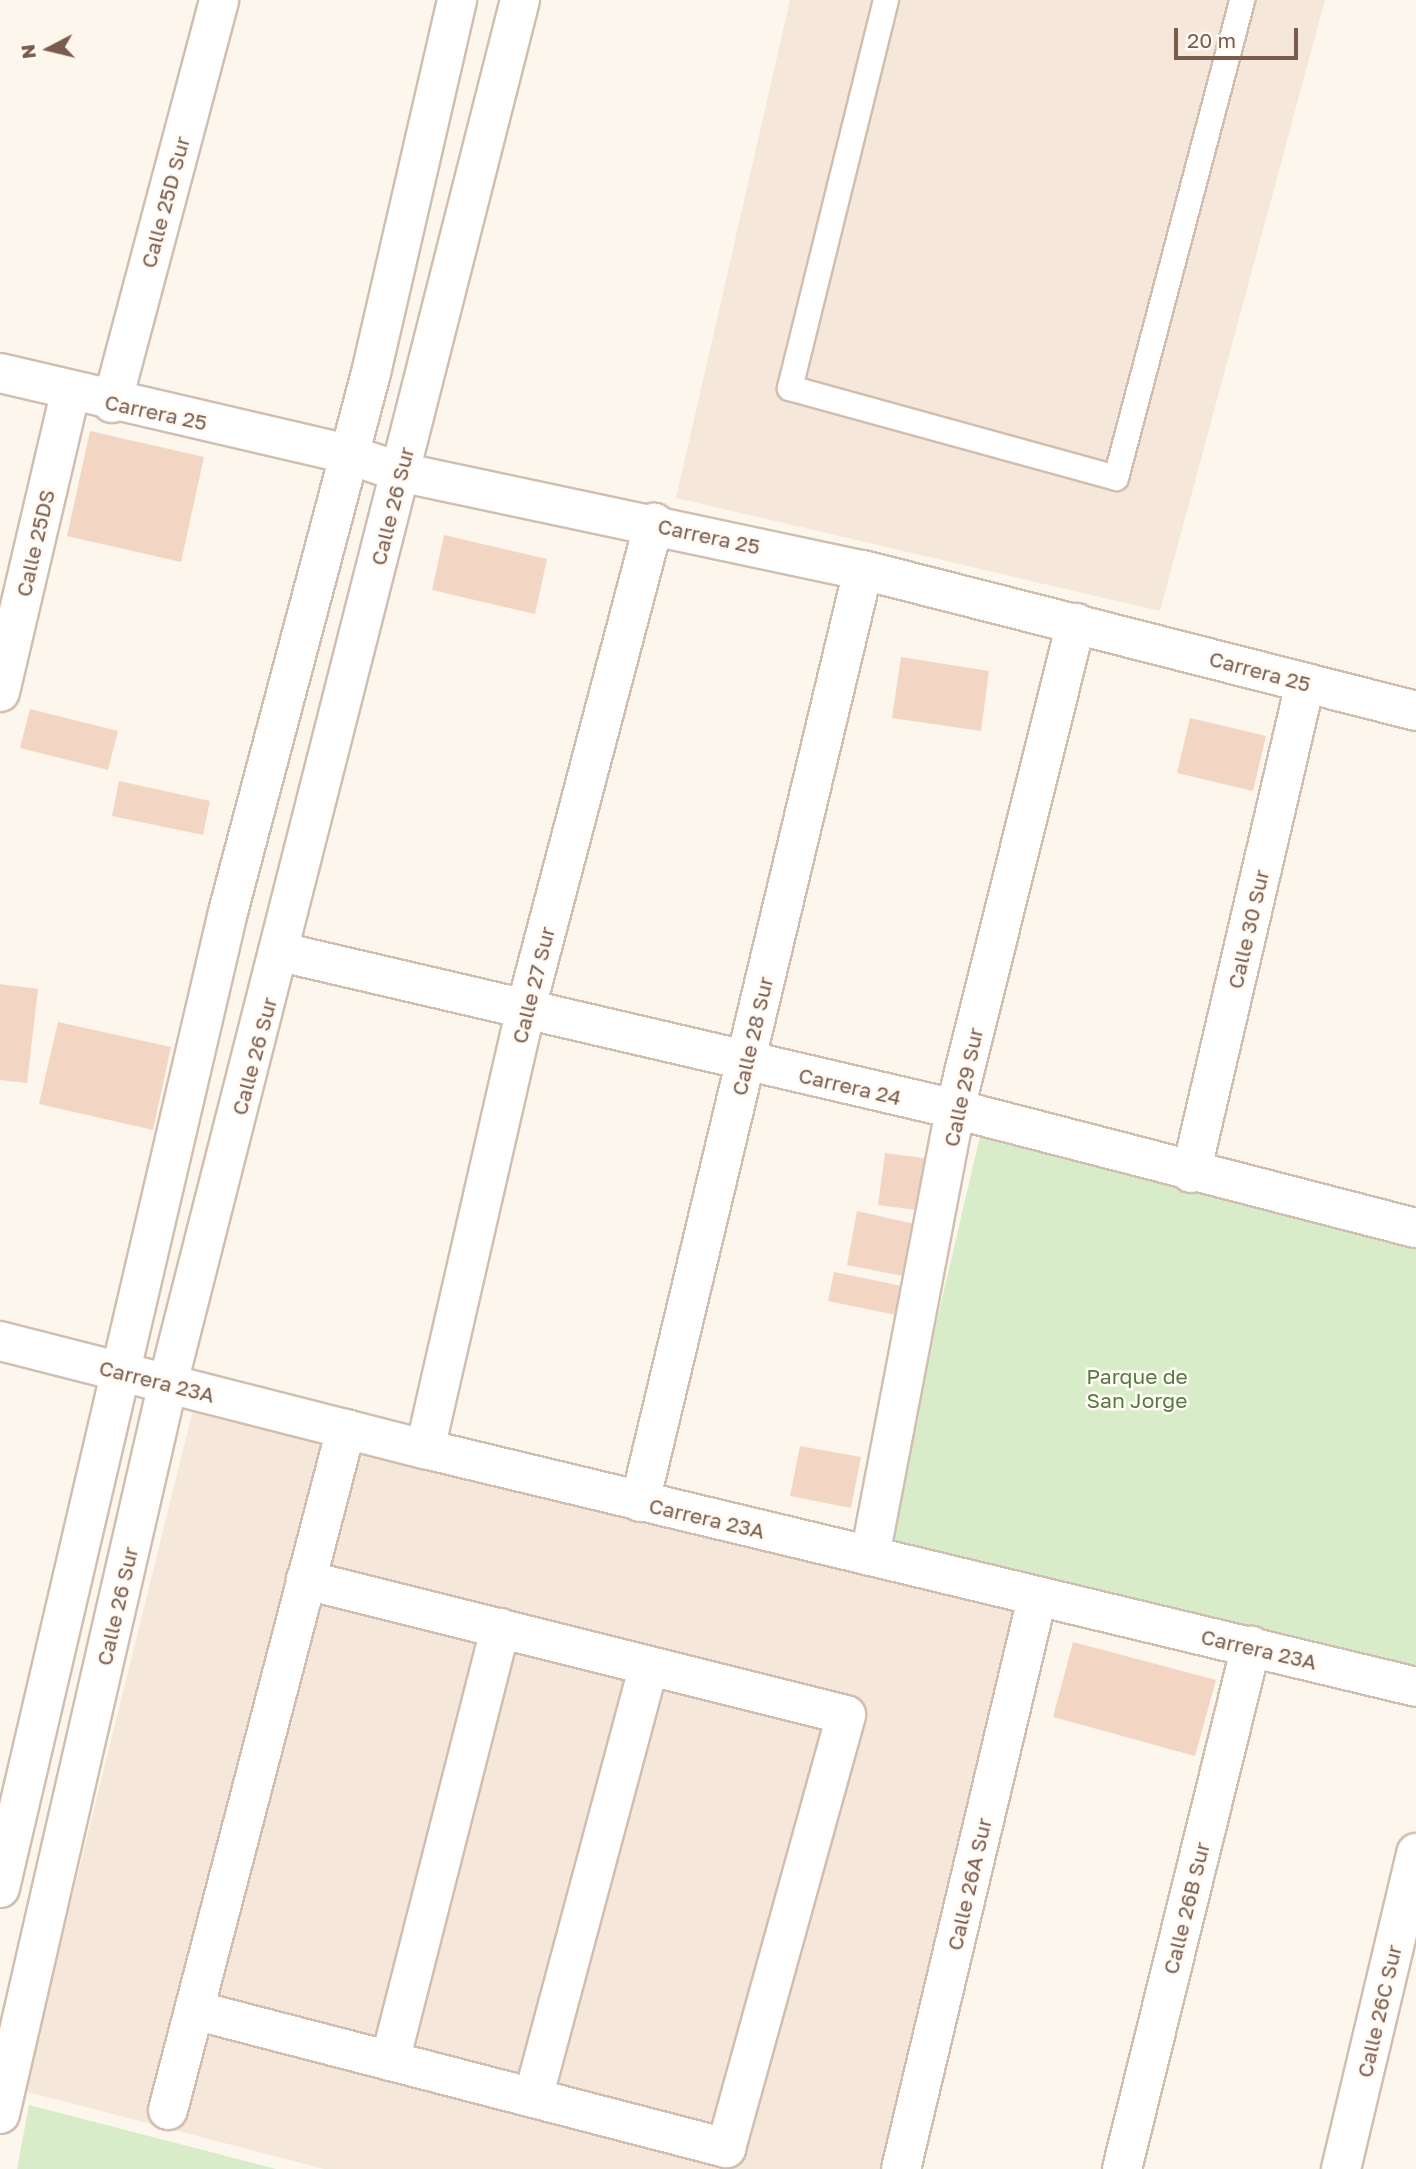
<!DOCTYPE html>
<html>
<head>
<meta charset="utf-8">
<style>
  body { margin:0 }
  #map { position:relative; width:1416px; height:2169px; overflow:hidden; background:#fdf6ec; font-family:"Golos Text",sans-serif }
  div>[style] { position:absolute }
  .residential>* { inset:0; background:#f5e8da }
  .green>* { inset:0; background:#d8ecc9 }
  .building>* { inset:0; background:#f3d5c3 }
  .roads { filter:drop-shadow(2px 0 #d1beb0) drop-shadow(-2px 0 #d1beb0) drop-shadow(0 2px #d1beb0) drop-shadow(0 -2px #d1beb0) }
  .lane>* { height:24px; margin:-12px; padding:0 12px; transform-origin:12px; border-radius:12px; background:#fff }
  .street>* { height:38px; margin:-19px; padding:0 19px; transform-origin:19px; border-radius:19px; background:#fff }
  .secondary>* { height:38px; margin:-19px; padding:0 19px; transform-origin:19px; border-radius:19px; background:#fff }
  span { translate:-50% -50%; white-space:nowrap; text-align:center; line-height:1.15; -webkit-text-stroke:5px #fffaf3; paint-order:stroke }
  .street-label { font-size:21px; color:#7a5c4d }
  .park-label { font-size:21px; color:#537a41 }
  .north { position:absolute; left:14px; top:14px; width:70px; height:70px; -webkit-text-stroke:5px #fffaf3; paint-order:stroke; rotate:263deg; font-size:19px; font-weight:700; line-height:28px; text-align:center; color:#7a5c4d }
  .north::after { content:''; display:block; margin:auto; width:24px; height:32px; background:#7a5c4d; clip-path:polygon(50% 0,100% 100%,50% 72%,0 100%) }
  .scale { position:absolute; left:1174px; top:28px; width:124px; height:32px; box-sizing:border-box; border:4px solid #7a5c4d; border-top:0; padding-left:9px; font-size:21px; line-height:24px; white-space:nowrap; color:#7a5c4d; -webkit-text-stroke:5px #fffaf3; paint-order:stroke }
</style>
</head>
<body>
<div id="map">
  <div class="residential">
    <div style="clip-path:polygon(790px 0,1325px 0,1160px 611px,676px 498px)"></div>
    <div style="clip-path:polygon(196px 1398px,1022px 1602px,887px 2169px,324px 2169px,24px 2091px)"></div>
  </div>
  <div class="green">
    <div style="clip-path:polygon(981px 1132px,1416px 1243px,1416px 1671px,885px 1542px)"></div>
    <div style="clip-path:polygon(29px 2105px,276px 2169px,17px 2169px)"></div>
  </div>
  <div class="building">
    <div style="clip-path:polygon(90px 431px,204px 457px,181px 562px,67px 536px)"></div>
    <div style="clip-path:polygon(444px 535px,547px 559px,535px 614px,432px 590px)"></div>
    <div style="clip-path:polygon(901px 657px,989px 671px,981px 731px,892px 718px)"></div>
    <div style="clip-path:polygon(30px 709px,118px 731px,108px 770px,20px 748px)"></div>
    <div style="clip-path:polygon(1190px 718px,1266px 736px,1253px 791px,1177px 773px)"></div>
    <div style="clip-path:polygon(119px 781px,210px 801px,203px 835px,112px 816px)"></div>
    <div style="clip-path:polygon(0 984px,38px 989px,27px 1083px,0 1080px)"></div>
    <div style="clip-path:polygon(58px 1022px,171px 1047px,153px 1130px,39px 1104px)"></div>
    <div style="clip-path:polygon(885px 1153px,932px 1159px,925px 1211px,878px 1205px)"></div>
    <div style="clip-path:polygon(857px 1211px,919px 1225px,908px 1277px,847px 1265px)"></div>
    <div style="clip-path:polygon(834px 1272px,902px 1286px,896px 1315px,828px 1301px)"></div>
    <div style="clip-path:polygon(800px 1446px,861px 1457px,851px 1508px,790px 1496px)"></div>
    <div style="clip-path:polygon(1073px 1642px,1216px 1680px,1195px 1756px,1053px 1717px)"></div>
  </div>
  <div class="roads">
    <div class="lane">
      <div style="left:886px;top:0;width:400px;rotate:103.9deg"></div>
      <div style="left:790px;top:388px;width:338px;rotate:15.4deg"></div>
      <div style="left:1116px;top:478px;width:494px;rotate:-75.2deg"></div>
    </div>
    <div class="street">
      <div style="left:0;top:373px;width:356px;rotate:13.1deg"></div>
      <div style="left:347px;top:454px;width:56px;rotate:18.8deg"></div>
      <div style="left:400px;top:472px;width:473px;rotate:12deg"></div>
      <div style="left:863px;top:570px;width:571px;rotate:14.3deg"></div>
      <div style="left:112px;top:403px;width:417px;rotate:-75.1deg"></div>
      <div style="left:0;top:692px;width:307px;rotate:-76.8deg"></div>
      <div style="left:281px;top:952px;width:692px;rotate:13.11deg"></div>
      <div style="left:955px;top:1109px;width:476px;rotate:14.5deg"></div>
      <div style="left:1191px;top:1173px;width:502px;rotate:-76.88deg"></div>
      <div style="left:0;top:1341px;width:439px;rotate:14.3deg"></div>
      <div style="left:425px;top:1449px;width:1019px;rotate:13.5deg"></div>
      <div style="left:425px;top:1449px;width:452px;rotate:-77.1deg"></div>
      <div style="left:526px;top:1008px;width:502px;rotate:-75.22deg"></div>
      <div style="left:640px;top:1502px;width:958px;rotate:-76.54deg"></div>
      <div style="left:870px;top:1556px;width:455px;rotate:-79.2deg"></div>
      <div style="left:955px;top:1109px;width:501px;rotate:-76.02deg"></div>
      <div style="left:194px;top:2010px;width:550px;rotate:14.54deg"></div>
      <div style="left:726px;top:2148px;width:449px;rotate:-74.5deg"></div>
      <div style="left:846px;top:1715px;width:557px;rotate:-165.96deg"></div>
      <div style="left:390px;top:2061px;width:447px;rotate:-75.7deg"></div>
      <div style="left:533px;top:2098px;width:447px;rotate:-75deg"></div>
      <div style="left:168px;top:2110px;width:704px;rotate:-75.35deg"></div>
      <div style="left:901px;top:2169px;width:587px;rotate:-76.6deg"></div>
      <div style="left:1122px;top:2169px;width:539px;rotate:-76.14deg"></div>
      <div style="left:1341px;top:2169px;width:325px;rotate:-76.6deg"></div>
    </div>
    <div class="secondary">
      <div style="left:0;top:1888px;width:1002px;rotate:-76.85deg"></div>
      <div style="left:228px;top:912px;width:558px;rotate:-75.14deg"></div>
      <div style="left:371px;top:373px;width:383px;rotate:-77deg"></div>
      <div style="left:0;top:2114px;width:750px;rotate:-77.06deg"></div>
      <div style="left:168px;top:1383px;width:1427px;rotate:-75.72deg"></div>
    </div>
  </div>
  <div class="street-label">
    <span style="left:165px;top:202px;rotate:-75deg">Calle 25D Sur</span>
    <span style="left:156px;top:412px;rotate:12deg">Carrera 25</span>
    <span style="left:392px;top:506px;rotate:-76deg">Calle 26 Sur</span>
    <span style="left:709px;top:536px;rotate:12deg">Carrera 25</span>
    <span style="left:35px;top:543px;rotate:-77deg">Calle 25DS</span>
    <span style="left:1260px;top:671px;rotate:15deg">Carrera 25</span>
    <span style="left:1248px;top:929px;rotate:-77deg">Calle 30 Sur</span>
    <span style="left:533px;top:985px;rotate:-76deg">Calle 27 Sur</span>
    <span style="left:752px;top:1036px;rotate:-77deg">Calle 28 Sur</span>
    <span style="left:254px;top:1056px;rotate:-75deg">Calle 26 Sur</span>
    <span style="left:850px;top:1086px;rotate:13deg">Carrera 24</span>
    <span style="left:963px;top:1087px;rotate:-78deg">Calle 29 Sur</span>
    <span style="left:157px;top:1381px;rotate:14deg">Carrera 23A</span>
    <span style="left:707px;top:1518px;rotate:13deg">Carrera 23A</span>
    <span style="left:117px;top:1606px;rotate:-77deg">Calle 26 Sur</span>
    <span style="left:1259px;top:1649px;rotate:13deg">Carrera 23A</span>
    <span style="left:969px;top:1884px;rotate:-77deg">Calle 26A Sur</span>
    <span style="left:1186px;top:1908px;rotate:-76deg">Calle 26B Sur</span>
    <span style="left:1379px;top:2011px;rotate:-77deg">Calle 26C Sur</span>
  </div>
  <div class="park-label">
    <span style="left:1137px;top:1388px">Parque de<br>San Jorge</span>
  </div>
  <div class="north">N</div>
  <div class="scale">20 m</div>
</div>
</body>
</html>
